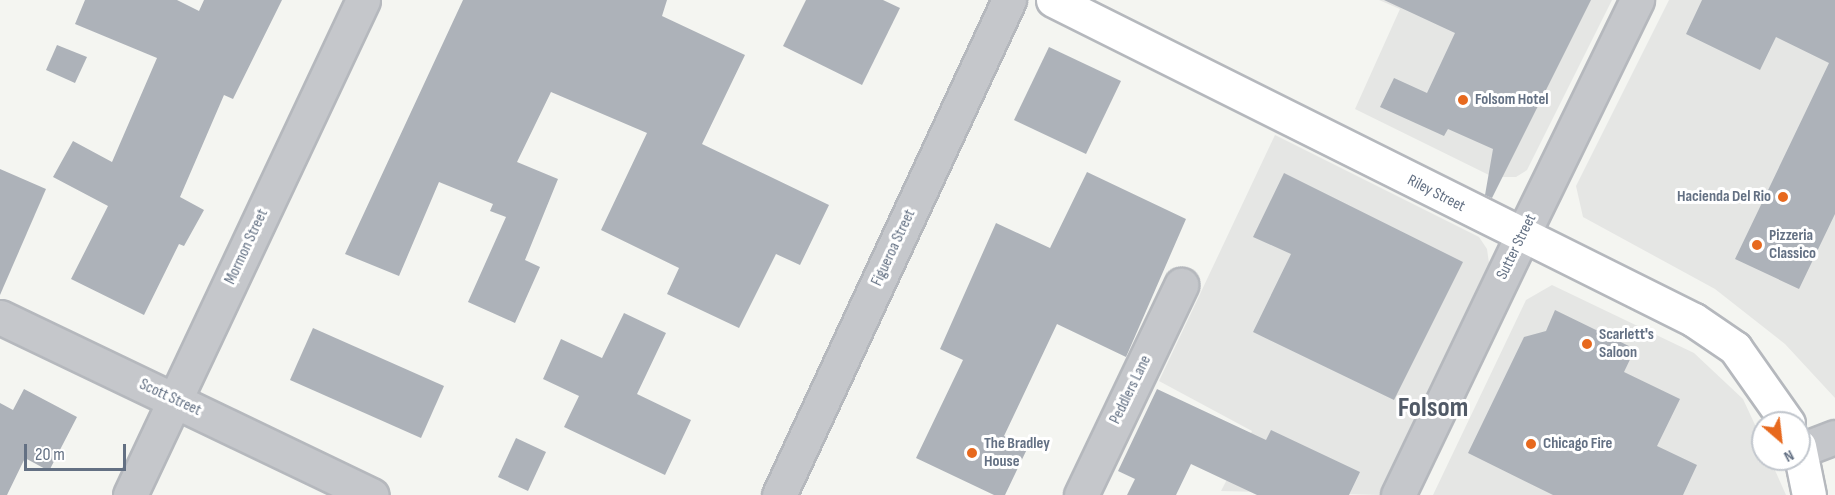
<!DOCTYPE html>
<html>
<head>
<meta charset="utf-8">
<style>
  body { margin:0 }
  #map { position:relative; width:1835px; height:495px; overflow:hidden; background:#f4f5f1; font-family:"Sofia Sans Condensed",sans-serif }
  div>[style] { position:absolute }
  .built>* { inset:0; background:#e5e6e4 }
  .building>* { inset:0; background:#adb2b9 }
  .roads { filter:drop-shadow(2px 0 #b5b8bd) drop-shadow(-2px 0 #b5b8bd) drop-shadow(0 2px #b5b8bd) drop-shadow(0 -2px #b5b8bd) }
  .minor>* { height:33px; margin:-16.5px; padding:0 16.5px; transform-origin:16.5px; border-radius:16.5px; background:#c5c7cb }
  .tertiary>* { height:33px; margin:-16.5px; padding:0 16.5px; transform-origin:16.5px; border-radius:16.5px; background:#c5c7cb }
  .primary>* { height:33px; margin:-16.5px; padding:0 16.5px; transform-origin:16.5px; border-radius:16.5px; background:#fff }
  .dots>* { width:16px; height:16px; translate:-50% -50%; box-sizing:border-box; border:3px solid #fff; border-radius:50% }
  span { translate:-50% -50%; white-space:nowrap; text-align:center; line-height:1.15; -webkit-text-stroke:6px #fff; paint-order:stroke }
  .poi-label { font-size:16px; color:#637083; font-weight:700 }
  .left { translate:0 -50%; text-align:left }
  .right { translate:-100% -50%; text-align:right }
  .street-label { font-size:16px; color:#637083 }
  .town-label { font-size:28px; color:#515a67; font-weight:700 }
  .north { position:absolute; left:1751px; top:411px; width:60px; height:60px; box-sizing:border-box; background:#fff; border:2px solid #c1c6cd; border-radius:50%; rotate:152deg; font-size:16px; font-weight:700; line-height:24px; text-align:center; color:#637083 }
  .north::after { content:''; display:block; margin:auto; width:21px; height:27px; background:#e7691e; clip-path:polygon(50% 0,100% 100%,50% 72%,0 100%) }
  .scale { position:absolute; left:24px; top:444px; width:102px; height:27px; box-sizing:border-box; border:3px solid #637083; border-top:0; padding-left:8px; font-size:18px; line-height:21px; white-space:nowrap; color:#637083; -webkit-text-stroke:4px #fff; paint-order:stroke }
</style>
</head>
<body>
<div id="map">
  <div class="built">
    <div style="clip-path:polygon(1379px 0,1612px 0,1527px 170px,1516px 177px,1493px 177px,1355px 109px,1400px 9px)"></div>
    <div style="clip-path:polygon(1669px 0,1835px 0,1835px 398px,1785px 344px,1715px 289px,1583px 217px,1576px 186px)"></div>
    <div style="clip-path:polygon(1275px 135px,1479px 237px,1487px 249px,1490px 270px,1380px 495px,1221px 491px,1252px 431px,1159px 381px)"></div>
    <div style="clip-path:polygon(1552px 285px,1694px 353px,1743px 399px,1763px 442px,1763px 459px,1770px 459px,1786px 495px,1433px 495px,1526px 300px)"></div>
  </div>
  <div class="building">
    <div style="clip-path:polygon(85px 0,177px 0,199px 11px,204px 0,282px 0,233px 99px,224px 95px,180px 197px,204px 210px,184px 246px,179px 244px,144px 315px,71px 279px,108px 206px,53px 177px,73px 141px,112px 162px,157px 58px,75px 24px)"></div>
    <div style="clip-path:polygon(463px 0,667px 0,662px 16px,745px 55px,702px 144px,829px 205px,800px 265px,776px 254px,739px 328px,667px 294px,679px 268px,601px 230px,647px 133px,551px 92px,517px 162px,558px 179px,525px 260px,540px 267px,515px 323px,468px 302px,506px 217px,490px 211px,493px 204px,439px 182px,399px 276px,345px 254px)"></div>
    <div style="clip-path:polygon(806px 0,883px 0,900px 8px,862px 85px,783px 46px)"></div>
    <div style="clip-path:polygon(1384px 0,1591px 0,1492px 198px,1485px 195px,1493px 149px,1448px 129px,1444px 136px,1380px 107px,1394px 78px,1427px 93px,1455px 33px)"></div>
    <div style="clip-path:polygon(1702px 0,1835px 0,1835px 214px,1799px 289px,1735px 259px,1829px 63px,1776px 37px,1760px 70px,1686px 34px)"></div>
    <div style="clip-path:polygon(57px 45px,87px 57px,75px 83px,46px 70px)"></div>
    <div style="clip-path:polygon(1049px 47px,1121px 81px,1086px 154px,1014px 120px)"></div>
    <div style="clip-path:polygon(0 169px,46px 189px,0 295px)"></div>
    <div style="clip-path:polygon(1087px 172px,1186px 219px,1126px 357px,1057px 324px,1004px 436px,1028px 447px,1005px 495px,994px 495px,916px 458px,963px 360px,940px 349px,996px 223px,1050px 248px)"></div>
    <div style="clip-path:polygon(1284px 173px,1463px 262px,1394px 400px,1253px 332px,1291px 254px,1253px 237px)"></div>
    <div style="clip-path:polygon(1555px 310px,1635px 349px,1624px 372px,1680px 399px,1657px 446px,1697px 465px,1683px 495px,1553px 495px,1468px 453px,1524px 337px,1546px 331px)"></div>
    <div style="clip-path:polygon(624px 313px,666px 333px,637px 394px,691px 420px,665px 475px,564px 427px,579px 396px,543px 379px,561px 339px,602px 358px)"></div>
    <div style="clip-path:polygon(313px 328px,444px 386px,421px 438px,290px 380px)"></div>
    <div style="clip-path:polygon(24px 389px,77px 417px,49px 471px,25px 458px,7px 495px,0 495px,0 403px,13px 410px)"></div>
    <div style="clip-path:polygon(1157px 389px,1266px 440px,1271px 430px,1360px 472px,1349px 495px,1257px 495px,1191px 464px,1176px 495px,1127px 495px,1135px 479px,1118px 471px)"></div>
    <div style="clip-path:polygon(516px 438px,546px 452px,528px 491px,498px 477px)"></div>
  </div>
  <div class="roads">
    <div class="minor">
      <div style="left:0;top:317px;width:412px;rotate:25.6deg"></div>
      <div style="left:130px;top:495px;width:547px;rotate:-64.79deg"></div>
      <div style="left:779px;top:495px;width:546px;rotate:-65.08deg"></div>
      <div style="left:1081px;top:495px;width:233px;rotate:-64.5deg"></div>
      <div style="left:1398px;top:495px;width:285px;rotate:-64.4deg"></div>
    </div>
    <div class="tertiary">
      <div style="left:1521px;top:238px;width:265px;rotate:-64deg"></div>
      <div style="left:1801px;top:450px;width:36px;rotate:-21deg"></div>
    </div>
    <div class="primary">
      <div style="left:1053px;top:0;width:716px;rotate:26.53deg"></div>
      <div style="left:1694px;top:320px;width:50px;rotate:34.3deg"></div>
      <div style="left:1735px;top:348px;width:92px;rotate:54.8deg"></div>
      <div style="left:1799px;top:446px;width:50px;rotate:78.5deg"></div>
    </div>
  </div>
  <div class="dots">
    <div style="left:1463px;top:100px;background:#e7691e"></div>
    <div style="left:1783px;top:197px;background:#e7691e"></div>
    <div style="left:1757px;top:245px;background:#e7691e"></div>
    <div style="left:1587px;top:344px;background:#e7691e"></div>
    <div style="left:1531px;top:444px;background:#e7691e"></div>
    <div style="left:972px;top:453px;background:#e7691e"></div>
  </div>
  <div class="poi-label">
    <span class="left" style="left:1475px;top:100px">Folsom Hotel</span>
    <span class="right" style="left:1771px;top:197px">Hacienda Del Rio</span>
    <span class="left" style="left:1769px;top:245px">Pizzeria<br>Classico</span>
    <span class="left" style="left:1599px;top:344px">Scarlett's<br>Saloon</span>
    <span class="left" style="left:984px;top:453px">The Bradley<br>House</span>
    <span class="left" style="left:1543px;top:444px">Chicago Fire</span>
  </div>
  <div class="street-label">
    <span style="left:1436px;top:194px;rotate:27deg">Riley Street</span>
    <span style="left:247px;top:247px;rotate:-65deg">Mormon Street</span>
    <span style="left:1517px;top:247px;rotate:-64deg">Sutter Street</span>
    <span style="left:894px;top:248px;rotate:-65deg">Figueroa Street</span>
    <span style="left:1131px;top:390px;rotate:-64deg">Peddlers Lane</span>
    <span style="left:170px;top:398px;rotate:25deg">Scott Street</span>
  </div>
  <div class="town-label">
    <span style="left:1433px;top:408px">Folsom</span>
  </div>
  <div class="north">N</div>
  <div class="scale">20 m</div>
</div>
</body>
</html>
